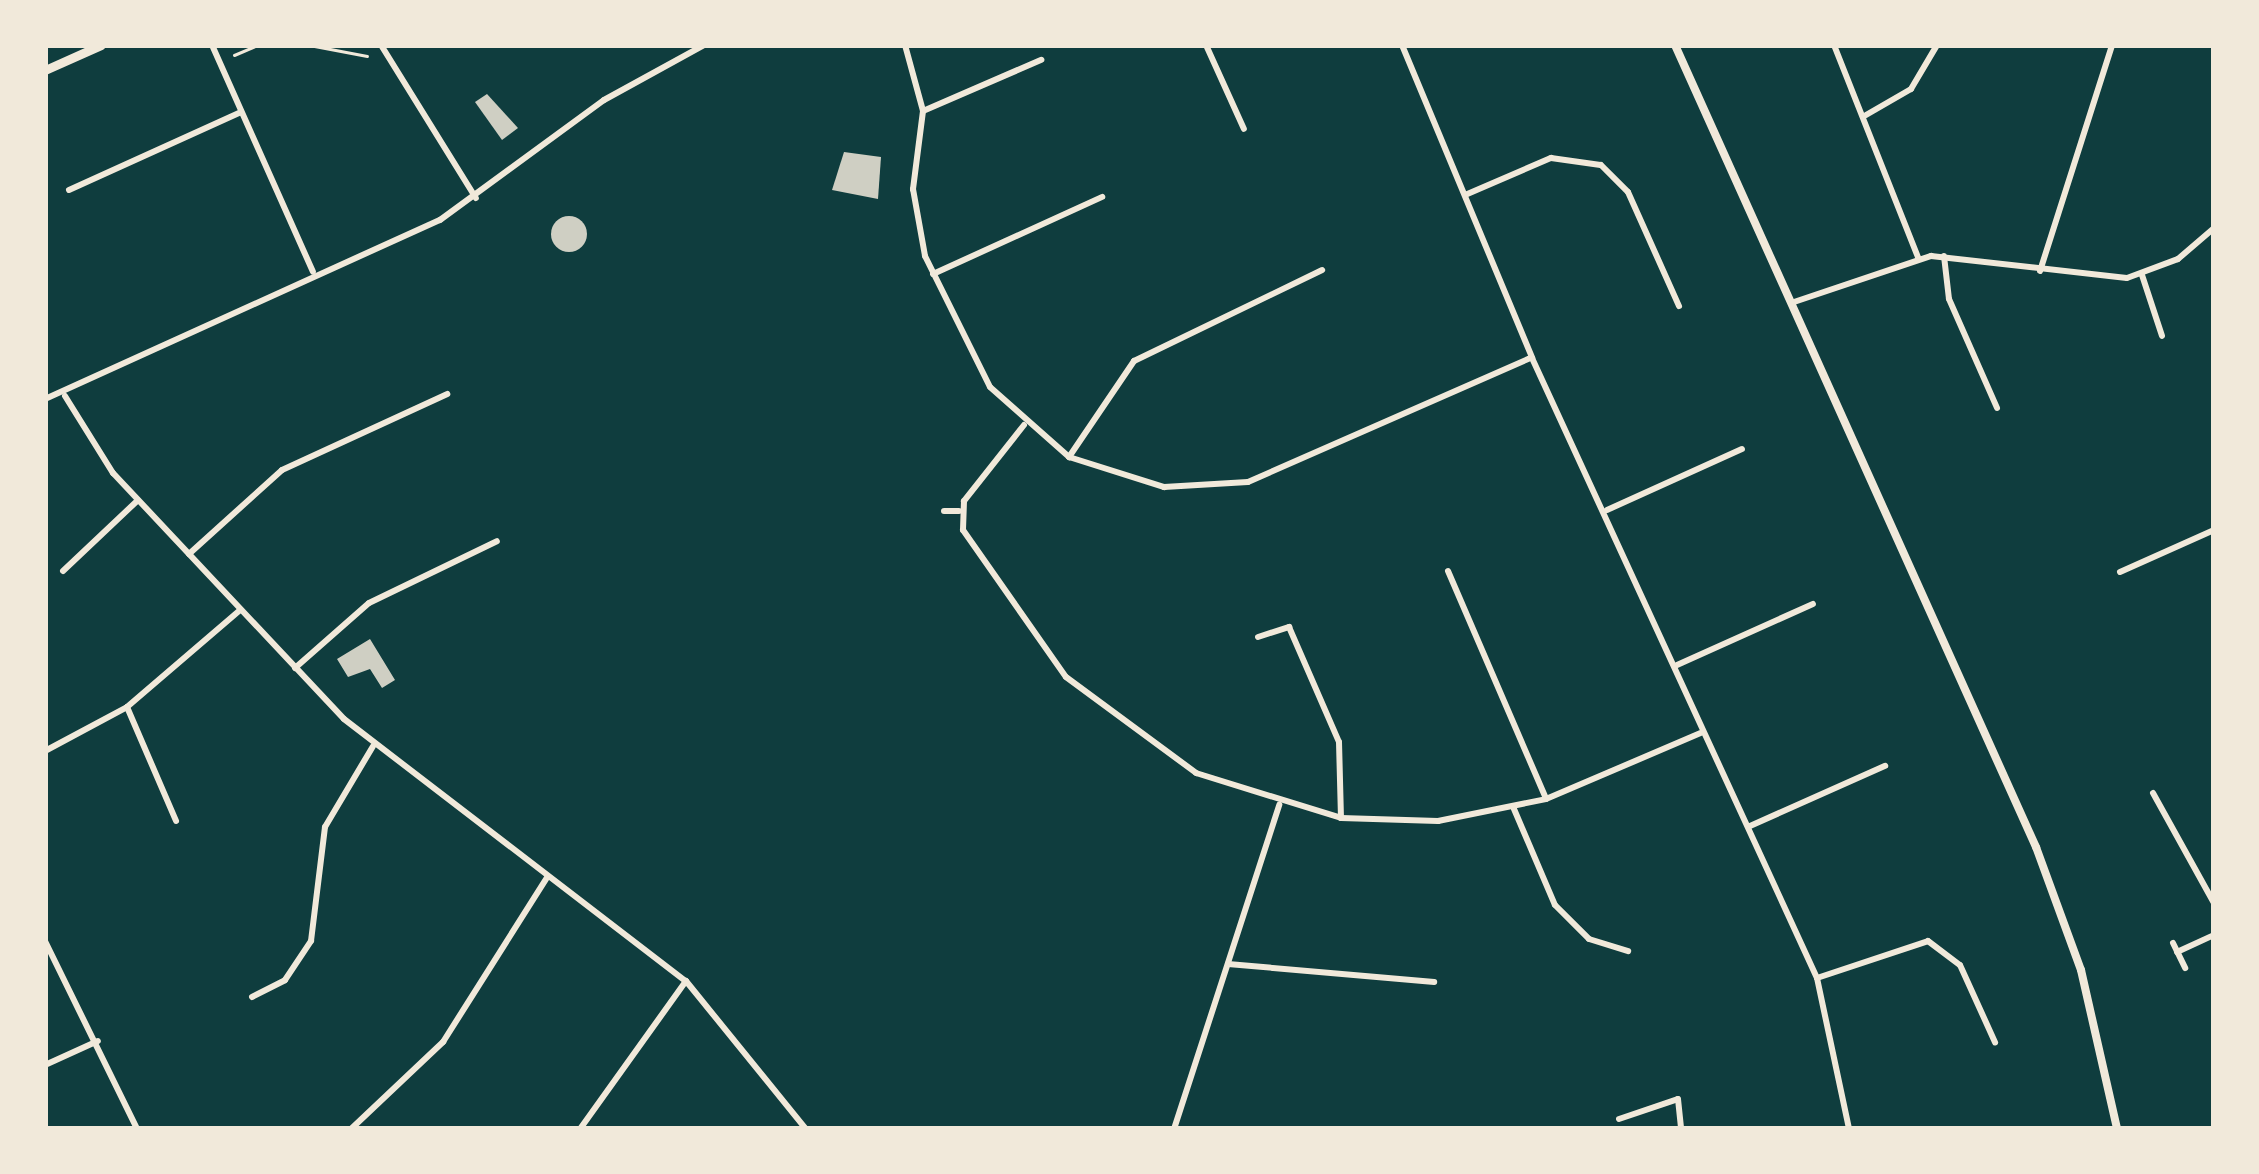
<!DOCTYPE html>
<html>
<head>
<meta charset="utf-8">
<style>
  body { margin:0 }
  #map { position:relative; width:2259px; height:1174px; overflow:hidden; background:#0f3d3e; font-family:"Playfair Display",serif }
  div>[style] { position:absolute }
  .building>* { inset:0; background:#cfcfc3 }
  .round { border-radius:50% }
  .path>* { height:3px; margin:-1.5px; padding:0 1.5px; transform-origin:1.5px; border-radius:1.5px; background:#f1e9da }
  .minor>* { height:6px; margin:-3px; padding:0 3px; transform-origin:3px; border-radius:3px; background:#f1e9da }
  .secondary>* { height:8px; margin:-4px; padding:0 4px; transform-origin:4px; border-radius:4px; background:#f1e9da }
  .primary>* { height:9px; margin:-4.5px; padding:0 4.5px; transform-origin:4.5px; border-radius:4.5px; background:#f1e9da }
  span { translate:-50% -50%; white-space:nowrap; text-align:center; line-height:1.15; -webkit-text-stroke:12px #f1e9da; paint-order:stroke }
  .frame { position:absolute; inset:0; border:48px solid #f1e9da; pointer-events:none }
</style>
</head>
<body>
<div id="map">
  <div class="building">
    <div style="clip-path:polygon(487px 94px,518px 128px,502px 140px,475px 102px)"></div>
    <div style="clip-path:polygon(844px 152px,881px 157px,878px 199px,832px 190px)"></div>
    <div class="round" style="left:551px;top:216px;width:36px;height:36px"></div>
    <div style="clip-path:polygon(370px 639px,395px 680px,382px 688px,370px 669px,348px 677px,337px 659px)"></div>
  </div>
  <div class="path">
    <div style="left:309px;top:45px;width:59px;rotate:10.7deg"></div>
    <div style="left:234px;top:55px;width:26px;rotate:-23deg"></div>
  </div>
  <div class="minor">
    <div style="left:212px;top:45px;width:248px;rotate:66deg"></div>
    <div style="left:381px;top:45px;width:180px;rotate:58.2deg"></div>
    <div style="left:905px;top:45px;width:68px;rotate:74.7deg"></div>
    <div style="left:923px;top:111px;width:79px;rotate:97.3deg"></div>
    <div style="left:913px;top:189px;width:68px;rotate:79.8deg"></div>
    <div style="left:925px;top:256px;width:146px;rotate:63.6deg"></div>
    <div style="left:990px;top:387px;width:106px;rotate:41.5deg"></div>
    <div style="left:1069px;top:457px;width:100px;rotate:17.5deg"></div>
    <div style="left:1164px;top:487px;width:84px;rotate:-3.4deg"></div>
    <div style="left:1248px;top:482px;width:309px;rotate:-23.7deg"></div>
    <div style="left:1206px;top:45px;width:92px;rotate:65.7deg"></div>
    <div style="left:1402px;top:45px;width:339px;rotate:67.4deg"></div>
    <div style="left:1532px;top:358px;width:682px;rotate:65.31deg"></div>
    <div style="left:1817px;top:978px;width:154px;rotate:78deg"></div>
    <div style="left:1834px;top:45px;width:228px;rotate:68.4deg"></div>
    <div style="left:923px;top:111px;width:129px;rotate:-23.4deg"></div>
    <div style="left:1866px;top:115px;width:52px;rotate:-30deg"></div>
    <div style="left:1911px;top:89px;width:51px;rotate:-59.4deg"></div>
    <div style="left:69px;top:190px;width:189px;rotate:-24.4deg"></div>
    <div style="left:1465px;top:195px;width:94px;rotate:-23.3deg"></div>
    <div style="left:1551px;top:158px;width:50px;rotate:8deg"></div>
    <div style="left:1601px;top:165px;width:38px;rotate:45deg"></div>
    <div style="left:1628px;top:192px;width:125px;rotate:65.9deg"></div>
    <div style="left:1944px;top:256px;width:43px;rotate:83.4deg"></div>
    <div style="left:1949px;top:299px;width:119px;rotate:66.2deg"></div>
    <div style="left:2040px;top:271px;width:237px;rotate:-72.3deg"></div>
    <div style="left:933px;top:274px;width:186px;rotate:-24.5deg"></div>
    <div style="left:2142px;top:275px;width:64px;rotate:71.8deg"></div>
    <div style="left:1791px;top:303px;width:148px;rotate:-18.6deg"></div>
    <div style="left:1931px;top:256px;width:197px;rotate:6.4deg"></div>
    <div style="left:2127px;top:278px;width:54px;rotate:-20.4deg"></div>
    <div style="left:2178px;top:259px;width:48px;rotate:-40.7deg"></div>
    <div style="left:65px;top:396px;width:91px;rotate:58.1deg"></div>
    <div style="left:113px;top:473px;width:337px;rotate:46.8deg"></div>
    <div style="left:344px;top:719px;width:431px;rotate:37.5deg"></div>
    <div style="left:686px;top:981px;width:191px;rotate:51deg"></div>
    <div style="left:45px;top:399px;width:434px;rotate:-24.4deg"></div>
    <div style="left:440px;top:220px;width:203px;rotate:-36.2deg"></div>
    <div style="left:604px;top:100px;width:114px;rotate:-28.8deg"></div>
    <div style="left:1024px;top:425px;width:97px;rotate:128.3deg"></div>
    <div style="left:964px;top:501px;width:29px;rotate:92deg"></div>
    <div style="left:963px;top:530px;width:179px;rotate:55deg"></div>
    <div style="left:1066px;top:677px;width:162px;rotate:36.4deg"></div>
    <div style="left:1196px;top:773px;width:152px;rotate:17.2deg"></div>
    <div style="left:1341px;top:818px;width:97px;rotate:1.8deg"></div>
    <div style="left:1438px;top:821px;width:110px;rotate:-11.5deg"></div>
    <div style="left:1546px;top:799px;width:168px;rotate:-23.1deg"></div>
    <div style="left:1069px;top:457px;width:116px;rotate:-55.9deg"></div>
    <div style="left:1134px;top:361px;width:209px;rotate:-25.8deg"></div>
    <div style="left:1607px;top:510px;width:148px;rotate:-24.3deg"></div>
    <div style="left:944px;top:511px;width:15px"></div>
    <div style="left:189px;top:554px;width:125px;rotate:-42.1deg"></div>
    <div style="left:282px;top:470px;width:182px;rotate:-24.7deg"></div>
    <div style="left:63px;top:571px;width:103px;rotate:-43.4deg"></div>
    <div style="left:1448px;top:571px;width:248px;rotate:66.7deg"></div>
    <div style="left:2120px;top:572px;width:103px;rotate:-24.1deg"></div>
    <div style="left:1258px;top:637px;width:33px;rotate:-18deg"></div>
    <div style="left:1289px;top:627px;width:125px;rotate:66.5deg"></div>
    <div style="left:1339px;top:742px;width:76px;rotate:88.5deg"></div>
    <div style="left:1677px;top:665px;width:149px;rotate:-24.2deg"></div>
    <div style="left:295px;top:668px;width:98px;rotate:-41.3deg"></div>
    <div style="left:369px;top:603px;width:142px;rotate:-25.8deg"></div>
    <div style="left:127px;top:707px;width:124px;rotate:66.7deg"></div>
    <div style="left:45px;top:751px;width:93px;rotate:-28.2deg"></div>
    <div style="left:127px;top:707px;width:149px;rotate:-40.6deg"></div>
    <div style="left:2153px;top:793px;width:126px;rotate:61deg"></div>
    <div style="left:1514px;top:809px;width:104px;rotate:66.9deg"></div>
    <div style="left:1555px;top:905px;width:48px;rotate:45deg"></div>
    <div style="left:1589px;top:939px;width:41px;rotate:17.1deg"></div>
    <div style="left:1750px;top:826px;width:148px;rotate:-24deg"></div>
    <div style="left:45px;top:941px;width:209px;rotate:63.9deg"></div>
    <div style="left:2173px;top:943px;width:28px;rotate:64deg"></div>
    <div style="left:2177px;top:952px;width:41px;rotate:-24.7deg"></div>
    <div style="left:1228px;top:964px;width:207px;rotate:5deg"></div>
    <div style="left:1817px;top:978px;width:117px;rotate:-18.4deg"></div>
    <div style="left:1928px;top:941px;width:40px;rotate:37deg"></div>
    <div style="left:1960px;top:965px;width:85px;rotate:65.6deg"></div>
    <div style="left:252px;top:997px;width:37px;rotate:-27deg"></div>
    <div style="left:285px;top:980px;width:47px;rotate:-56.3deg"></div>
    <div style="left:311px;top:941px;width:115px;rotate:-83deg"></div>
    <div style="left:325px;top:827px;width:94px;rotate:-59.3deg"></div>
    <div style="left:45px;top:1065px;width:58px;rotate:-24.4deg"></div>
    <div style="left:1619px;top:1119px;width:62px;rotate:-18.7deg"></div>
    <div style="left:1678px;top:1099px;width:30px;rotate:84deg"></div>
    <div style="left:351px;top:1129px;width:127px;rotate:-43.4deg"></div>
    <div style="left:443px;top:1042px;width:196px;rotate:-57.7deg"></div>
    <div style="left:580px;top:1129px;width:182px;rotate:-54.4deg"></div>
    <div style="left:1174px;top:1129px;width:341px;rotate:-72deg"></div>
  </div>
  <div class="secondary">
    <div style="left:1675px;top:45px;width:880px;rotate:65.77deg"></div>
    <div style="left:2036px;top:847px;width:131px;rotate:69.9deg"></div>
    <div style="left:2081px;top:970px;width:163px;rotate:77.2deg"></div>
  </div>
  <div class="primary">
    <div style="left:45px;top:70px;width:61px;rotate:-24.1deg"></div>
  </div>
  <div class="frame"></div>
</div>
</body>
</html>
